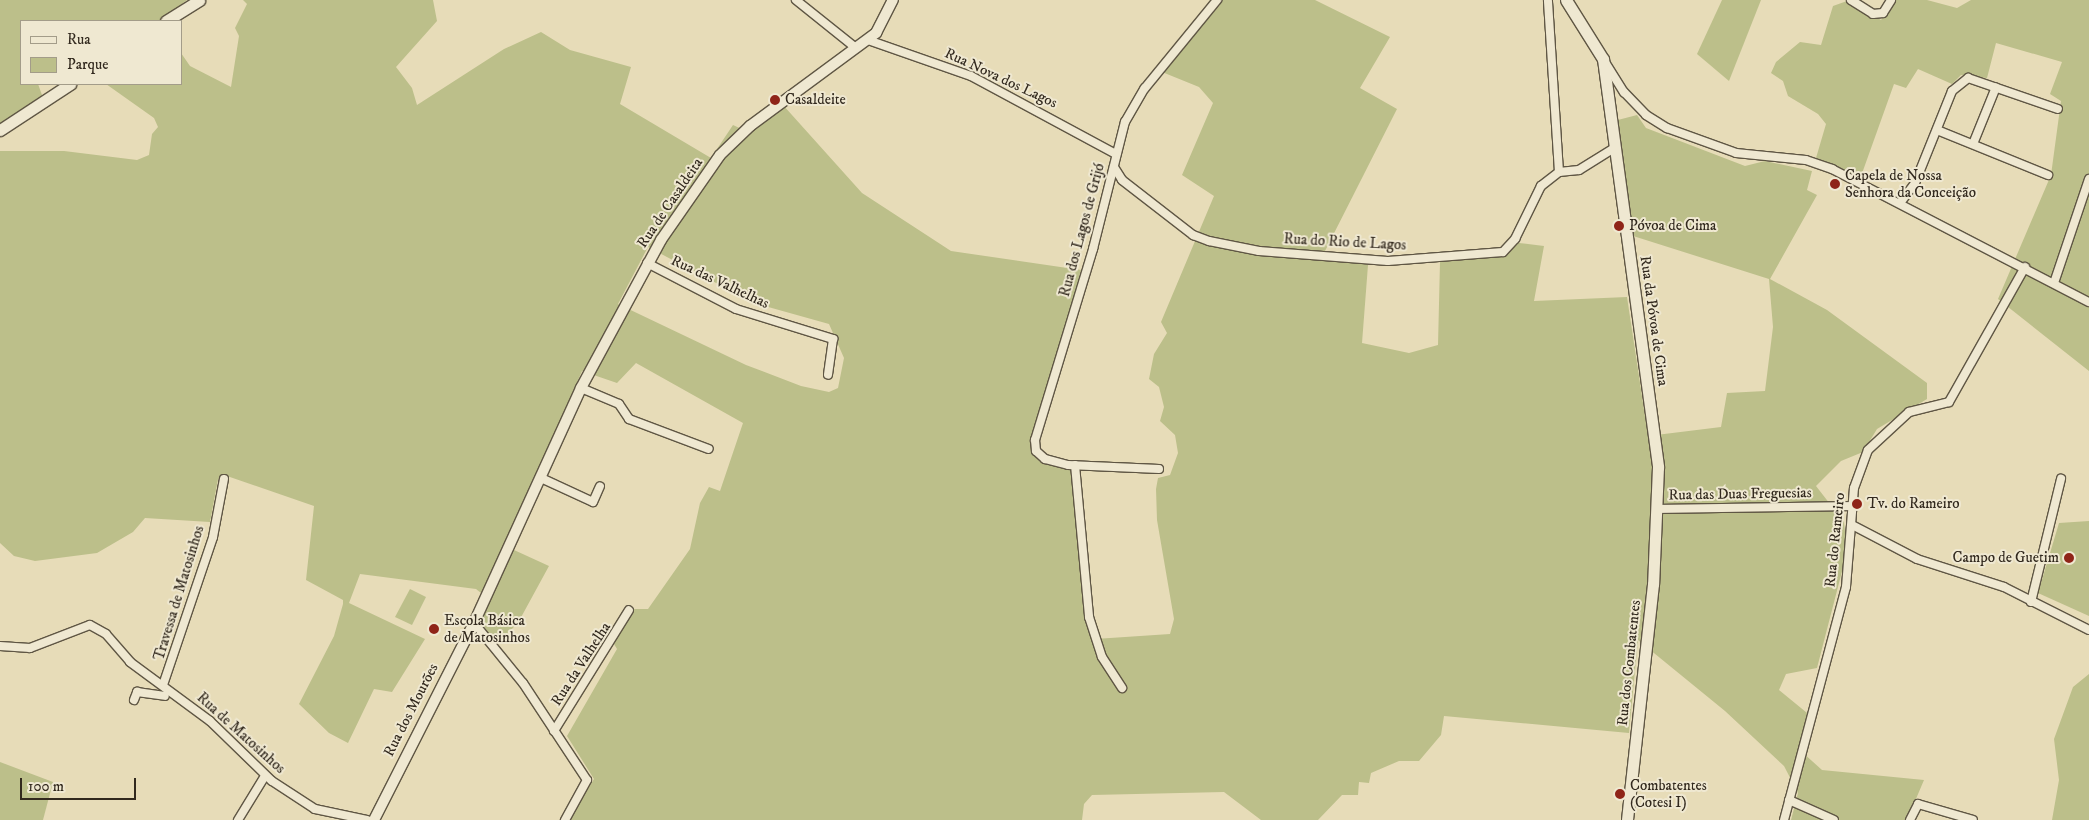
<!DOCTYPE html>
<html>
<head>
<meta charset="utf-8">
<style>
  body { margin:0 }
  #map { position:relative; width:2089px; height:820px; overflow:hidden; background:#e7dcb8; font-family:"IM FELL DW Pica",serif }
  div>[style] { position:absolute }
  .green>* { inset:0; background:#bcbf8a }
  .roads { filter:drop-shadow(1px 0 #5f5644) drop-shadow(-1px 0 #5f5644) drop-shadow(0 1px #5f5644) drop-shadow(0 -1px #5f5644) }
  .minor>* { height:8px; margin:-4px; padding:0 4px; transform-origin:4px; border-radius:4px; background:#efe8d1 }
  .tertiary>* { height:10px; margin:-5px; padding:0 5px; transform-origin:5px; border-radius:5px; background:#efe8d1 }
  .secondary>* { height:11px; margin:-5.5px; padding:0 5.5px; transform-origin:5.5px; border-radius:5.5px; background:#efe8d1 }
  .dots>* { width:14px; height:14px; translate:-50% -50%; box-sizing:border-box; border:2px solid #efe8d1; border-radius:50% }
  span { translate:-50% -50%; white-space:nowrap; text-align:center; line-height:1.15; -webkit-text-stroke:4px #efe8d1; paint-order:stroke }
  .street-label { font-size:15px; color:#32291e }
  .poi-label { font-size:15px; color:#32291e }
  .left { translate:0 -50%; text-align:left }
  .right { translate:-100% -50%; text-align:right }
  .legend { position:absolute; left:20px; top:20px; width:162px; height:65px; box-sizing:border-box; background:#efe8d1; border:1px solid #a39c89; margin:0; padding:6px 9px; list-style:none; font-size:15px; color:#32291e }
  .legend li { display:flex; align-items:center; gap:10px; height:25px }
  .legend b { width:25px; border:1px solid #a39c89 }
  .scale { position:absolute; left:20px; top:778px; width:116px; height:22px; box-sizing:border-box; border:2px solid #32291e; border-top:0; padding-left:6px; font-size:15px; line-height:18px; white-space:nowrap; color:#32291e; -webkit-text-stroke:4px #efe8d1; paint-order:stroke }
</style>
</head>
<body>
<div id="map">
  <div class="green">
    <div style="clip-path:polygon(0 0,187px 0,160px 21px,21px 21px,21px 84px,38px 84px,42px 95px,40px 100px,0 125px)"></div>
    <div style="clip-path:polygon(evenodd,243px 0,433px 0,437px 21px,396px 67px,412px 88px,417px 105px,504px 49px,541px 32px,570px 50px,631px 67px,620px 104px,711px 158px,733px 125px,748px 132px,783px 105px,862px 193px,951px 251px,1081px 270px,1031px 453px,1072px 469px,1078px 479px,1079px 562px,1095px 639px,1170px 634px,1174px 619px,1157px 520px,1156px 489px,1158px 478px,1170px 475px,1178px 453px,1175px 435px,1160px 421px,1164px 407px,1159px 387px,1149px 379px,1154px 354px,1167px 333px,1161px 322px,1214px 196px,1182px 175px,1213px 103px,1199px 87px,1162px 72px,1220px 5px,1215px 0,1315px 0,1390px 37px,1360px 88px,1397px 109px,1325px 251px,1368px 265px,1362px 343px,1409px 353px,1438px 345px,1440px 262px,1494px 255px,1519px 243px,1544px 246px,1534px 301px,1627px 297px,1648px 436px,1721px 427px,1727px 393px,1765px 391px,1773px 327px,1769px 279px,1630px 235px,1614px 121px,1637px 115px,1646px 128px,1745px 166px,1765px 161px,1812px 171px,1807px 190px,1817px 195px,1770px 279px,1827px 310px,1927px 383px,1927px 399px,1877px 429px,1863px 452px,1841px 461px,1816px 486px,1844px 522px,1847px 552px,1817px 668px,1786px 674px,1779px 690px,1812px 717px,1802px 752px,1822px 770px,1924px 780px,1907px 820px,1791px 820px,1798px 793px,1784px 766px,1725px 711px,1638px 640px,1629px 733px,1444px 716px,1441px 735px,1419px 761px,1399px 761px,1371px 773px,1369px 783px,1359px 782px,1358px 795px,1342px 795px,1318px 820px,1261px 820px,1224px 792px,1092px 795px,1084px 804px,1082px 820px,569px 820px,594px 779px,567px 736px,617px 649px,614px 644px,633px 609px,648px 609px,690px 549px,700px 503px,709px 487px,720px 491px,743px 423px,636px 363px,617px 383px,582px 371px,505px 546px,549px 566px,519px 621px,504px 638px,490px 636px,480px 620px,481px 593px,476px 589px,360px 574px,349px 603px,425px 639px,392px 692px,374px 689px,348px 743px,329px 733px,299px 704px,334px 636px,343px 604px,343px 600px,306px 580px,314px 506px,227px 476px,218px 479px,210px 522px,145px 518px,133px 532px,97px 553px,35px 561px,14px 556px,0 543px,0 151px,64px 151px,137px 160px,149px 155px,152px 134px,158px 127px,154px 118px,106px 84px,181px 84px,181px 53px,190px 66px,231px 87px,239px 36px,235px 28px,247px 4px,243px 0,648px 247px,754px 303px,829px 324px,844px 358px,838px 388px,829px 392px,801px 386px,746px 365px,618px 304px,648px 247px)"></div>
    <div style="clip-path:polygon(1722px 0,1761px 0,1729px 81px,1697px 54px)"></div>
    <div style="clip-path:polygon(1896px 0,1927px 0,1957px 8px,1971px 0,2089px 0,2089px 371px,1998px 299px,2051px 175px,2061px 101px,2050px 94px,2062px 62px,1996px 43px,1987px 78px,1961px 75px,1952px 84px,1918px 69px,1906px 88px,1894px 84px,1860px 179px,1816px 158px,1826px 124px,1818px 114px,1788px 96px,1783px 81px,1771px 73px,1776px 62px,1800px 42px,1821px 45px,1833px 6px,1847px 1px,1881px 20px)"></div>
    <div style="clip-path:polygon(2089px 521px,2089px 616px,2038px 593px,2059px 523px)"></div>
    <div style="clip-path:polygon(410px 589px,426px 597px,412px 625px,395px 617px)"></div>
    <div style="clip-path:polygon(2089px 674px,2089px 820px,2052px 820px,2059px 780px,2054px 739px,2073px 687px)"></div>
    <div style="clip-path:polygon(0 762px,53px 782px,43px 820px,0 820px)"></div>
  </div>
  <div class="roads">
    <div class="minor">
      <div style="left:796px;top:0;width:77px;rotate:38.7deg"></div>
      <div style="left:1851px;top:0;width:26px;rotate:32deg"></div>
      <div style="left:1873px;top:14px;width:10px;rotate:-6deg"></div>
      <div style="left:1883px;top:13px;width:15px;rotate:-58deg"></div>
      <div style="left:868px;top:40px;width:109px;rotate:19.3deg"></div>
      <div style="left:971px;top:76px;width:165px;rotate:28.3deg"></div>
      <div style="left:1605px;top:62px;width:36px;rotate:58deg"></div>
      <div style="left:1624px;top:92px;width:32px;rotate:46deg"></div>
      <div style="left:1646px;top:115px;width:25px;rotate:32deg"></div>
      <div style="left:1667px;top:128px;width:73px;rotate:19.9deg"></div>
      <div style="left:1736px;top:153px;width:70px;rotate:5.7deg"></div>
      <div style="left:1806px;top:160px;width:28px;rotate:19deg"></div>
      <div style="left:1832px;top:169px;width:289px;rotate:27.4deg"></div>
      <div style="left:1937px;top:130px;width:120px;rotate:22.1deg"></div>
      <div style="left:1973px;top:144px;width:61px;rotate:-68deg"></div>
      <div style="left:1114px;top:167px;width:15px;rotate:58deg"></div>
      <div style="left:1122px;top:180px;width:90px;rotate:37.8deg"></div>
      <div style="left:1193px;top:235px;width:17px;rotate:21deg"></div>
      <div style="left:1209px;top:241px;width:51px;rotate:11.3deg"></div>
      <div style="left:1259px;top:251px;width:129px;rotate:4.4deg"></div>
      <div style="left:1388px;top:261px;width:115px;rotate:-4.5deg"></div>
      <div style="left:1503px;top:252px;width:18px;rotate:-47deg"></div>
      <div style="left:1515px;top:239px;width:59px;rotate:-63.9deg"></div>
      <div style="left:1541px;top:186px;width:23px;rotate:-38deg"></div>
      <div style="left:1559px;top:172px;width:172px;rotate:-93.7deg"></div>
      <div style="left:1559px;top:172px;width:20px;rotate:-6deg"></div>
      <div style="left:1579px;top:170px;width:40px;rotate:-32deg"></div>
      <div style="left:1900px;top:203px;width:25px;rotate:-53deg"></div>
      <div style="left:1915px;top:183px;width:99px;rotate:-68.1deg"></div>
      <div style="left:1952px;top:91px;width:21px;rotate:-39deg"></div>
      <div style="left:1968px;top:78px;width:95px;rotate:19deg"></div>
      <div style="left:647px;top:263px;width:100px;rotate:27.3deg"></div>
      <div style="left:736px;top:309px;width:102px;rotate:17.2deg"></div>
      <div style="left:833px;top:339px;width:36px;rotate:98deg"></div>
      <div style="left:2054px;top:283px;width:110px;rotate:-71.4deg"></div>
      <div style="left:581px;top:388px;width:41px;rotate:22.8deg"></div>
      <div style="left:619px;top:404px;width:18px;rotate:56deg"></div>
      <div style="left:629px;top:419px;width:85px;rotate:20.6deg"></div>
      <div style="left:1075px;top:465px;width:153px;rotate:84.7deg"></div>
      <div style="left:1089px;top:617px;width:42px;rotate:72deg"></div>
      <div style="left:1102px;top:657px;width:37px;rotate:57deg"></div>
      <div style="left:1159px;top:469px;width:91px;rotate:-177.5deg"></div>
      <div style="left:1068px;top:465px;width:24px;rotate:-165deg"></div>
      <div style="left:1045px;top:459px;width:12px;rotate:-138deg"></div>
      <div style="left:1036px;top:451px;width:11px;rotate:-95deg"></div>
      <div style="left:1035px;top:440px;width:200px;rotate:-73.1deg"></div>
      <div style="left:1093px;top:249px;width:131px;rotate:-75.9deg"></div>
      <div style="left:1125px;top:122px;width:39px;rotate:-60deg"></div>
      <div style="left:1145px;top:88px;width:114px;rotate:-50.7deg"></div>
      <div style="left:541px;top:478px;width:57px;rotate:24.8deg"></div>
      <div style="left:593px;top:502px;width:17px;rotate:-66deg"></div>
      <div style="left:1659px;top:509px;width:192px;rotate:-0.9deg"></div>
      <div style="left:1854px;top:526px;width:71px;rotate:27.6deg"></div>
      <div style="left:1917px;top:559px;width:91px;rotate:17.8deg"></div>
      <div style="left:2004px;top:587px;width:95px;rotate:26.8deg"></div>
      <div style="left:2031px;top:602px;width:127px;rotate:-76.3deg"></div>
      <div style="left:474px;top:623px;width:77px;rotate:50.8deg"></div>
      <div style="left:523px;top:683px;width:116px;rotate:56.6deg"></div>
      <div style="left:587px;top:780px;width:46px;rotate:118.8deg"></div>
      <div style="left:0;top:646px;width:30px;rotate:4deg"></div>
      <div style="left:30px;top:648px;width:64px;rotate:-21deg"></div>
      <div style="left:90px;top:625px;width:18px;rotate:29deg"></div>
      <div style="left:106px;top:634px;width:37px;rotate:49deg"></div>
      <div style="left:130px;top:662px;width:99px;rotate:36.4deg"></div>
      <div style="left:210px;top:721px;width:86px;rotate:44.1deg"></div>
      <div style="left:272px;top:781px;width:51px;rotate:33.1deg"></div>
      <div style="left:315px;top:809px;width:53px;rotate:11.9deg"></div>
      <div style="left:163px;top:685px;width:156px;rotate:-71.3deg"></div>
      <div style="left:213px;top:537px;width:59px;rotate:-79.3deg"></div>
      <div style="left:134px;top:700px;width:9px;rotate:-69deg"></div>
      <div style="left:137px;top:692px;width:28px;rotate:8deg"></div>
      <div style="left:554px;top:731px;width:142px;rotate:-58.2deg"></div>
      <div style="left:1789px;top:800px;width:49px;rotate:24deg"></div>
      <div style="left:238px;top:820px;width:52px;rotate:-58.5deg"></div>
      <div style="left:1784px;top:820px;width:241px;rotate:-75.1deg"></div>
      <div style="left:1846px;top:587px;width:99px;rotate:-85.4deg"></div>
      <div style="left:1854px;top:488px;width:40px;rotate:-69.8deg"></div>
      <div style="left:1868px;top:450px;width:56px;rotate:-42.8deg"></div>
      <div style="left:1909px;top:412px;width:41px;rotate:-14deg"></div>
      <div style="left:1949px;top:402px;width:155px;rotate:-60.6deg"></div>
      <div style="left:1910px;top:820px;width:18px;rotate:-63deg"></div>
      <div style="left:1918px;top:804px;width:57px;rotate:16.2deg"></div>
    </div>
    <div class="tertiary">
      <div style="left:374px;top:820px;width:221px;rotate:-63.1deg"></div>
      <div style="left:474px;top:623px;width:258px;rotate:-65.5deg"></div>
      <div style="left:581px;top:388px;width:168px;rotate:-61.6deg"></div>
      <div style="left:661px;top:240px;width:103px;rotate:-55.2deg"></div>
      <div style="left:720px;top:155px;width:42px;rotate:-44deg"></div>
      <div style="left:750px;top:126px;width:157px;rotate:-36.4deg"></div>
      <div style="left:876px;top:33px;width:37px;rotate:-63deg"></div>
    </div>
    <div class="secondary">
      <div style="left:1566px;top:0;width:70px;rotate:57.9deg"></div>
      <div style="left:1603px;top:59px;width:412px;rotate:82.3deg"></div>
      <div style="left:1658px;top:467px;width:117px;rotate:92.4deg"></div>
      <div style="left:1653px;top:584px;width:237px;rotate:96.3deg"></div>
      <div style="left:166px;top:21px;width:39px;rotate:-32deg"></div>
      <div style="left:0;top:130px;width:84px;rotate:-33.3deg"></div>
    </div>
  </div>
  <div class="dots">
    <div style="left:775px;top:100px;background:#8f2418"></div>
    <div style="left:1835px;top:184px;background:#8f2418"></div>
    <div style="left:1619px;top:226px;background:#8f2418"></div>
    <div style="left:1857px;top:504px;background:#8f2418"></div>
    <div style="left:2069px;top:558px;background:#8f2418"></div>
    <div style="left:434px;top:629px;background:#8f2418"></div>
    <div style="left:1620px;top:794px;background:#8f2418"></div>
  </div>
  <div class="street-label">
    <span style="left:1001px;top:78px;rotate:25deg">Rua Nova dos Lagos</span>
    <span style="left:670px;top:203px;rotate:-56deg">Rua de Casaldeita</span>
    <span style="left:1082px;top:230px;rotate:-75deg">Rua dos Lagos de Grijó</span>
    <span style="left:1345px;top:242px;rotate:3deg">Rua do Rio de Lagos</span>
    <span style="left:720px;top:282px;rotate:25deg">Rua das Valhelhas</span>
    <span style="left:1654px;top:321px;rotate:82deg">Rua da Póvoa de Cima</span>
    <span style="left:1740px;top:494px;rotate:-1deg">Rua das Duas Freguesias</span>
    <span style="left:1835px;top:540px;rotate:-84deg">Rua do Rameiro</span>
    <span style="left:179px;top:593px;rotate:-73deg">Travessa de Matosinhos</span>
    <span style="left:1629px;top:663px;rotate:-84deg">Rua dos Combatentes</span>
    <span style="left:581px;top:664px;rotate:-57deg">Rua da Valhelha</span>
    <span style="left:411px;top:710px;rotate:-63deg">Rua dos Mourões</span>
    <span style="left:241px;top:733px;rotate:42deg">Rua de Matosinhos</span>
  </div>
  <div class="poi-label">
    <span class="left" style="left:785px;top:100px">Casaldeite</span>
    <span class="left" style="left:1845px;top:184px">Capela de Nossa<br>Senhora da Conceição</span>
    <span class="left" style="left:1629px;top:226px">Póvoa de Cima</span>
    <span class="left" style="left:1867px;top:504px">Tv. do Rameiro</span>
    <span class="right" style="left:2059px;top:558px">Campo de Guetim</span>
    <span class="left" style="left:444px;top:629px">Escola Básica<br>de Matosinhos</span>
    <span class="left" style="left:1630px;top:794px">Combatentes<br>(Cotesi I)</span>
  </div>
  <ul class="legend">
  <li><b style="height:6px;background:#efe8d1"></b>Rua</li>
  <li><b style="height:14px;background:#bcbf8a"></b>Parque</li>
  </ul>
  <div class="scale">100 m</div>
</div>
</body>
</html>
